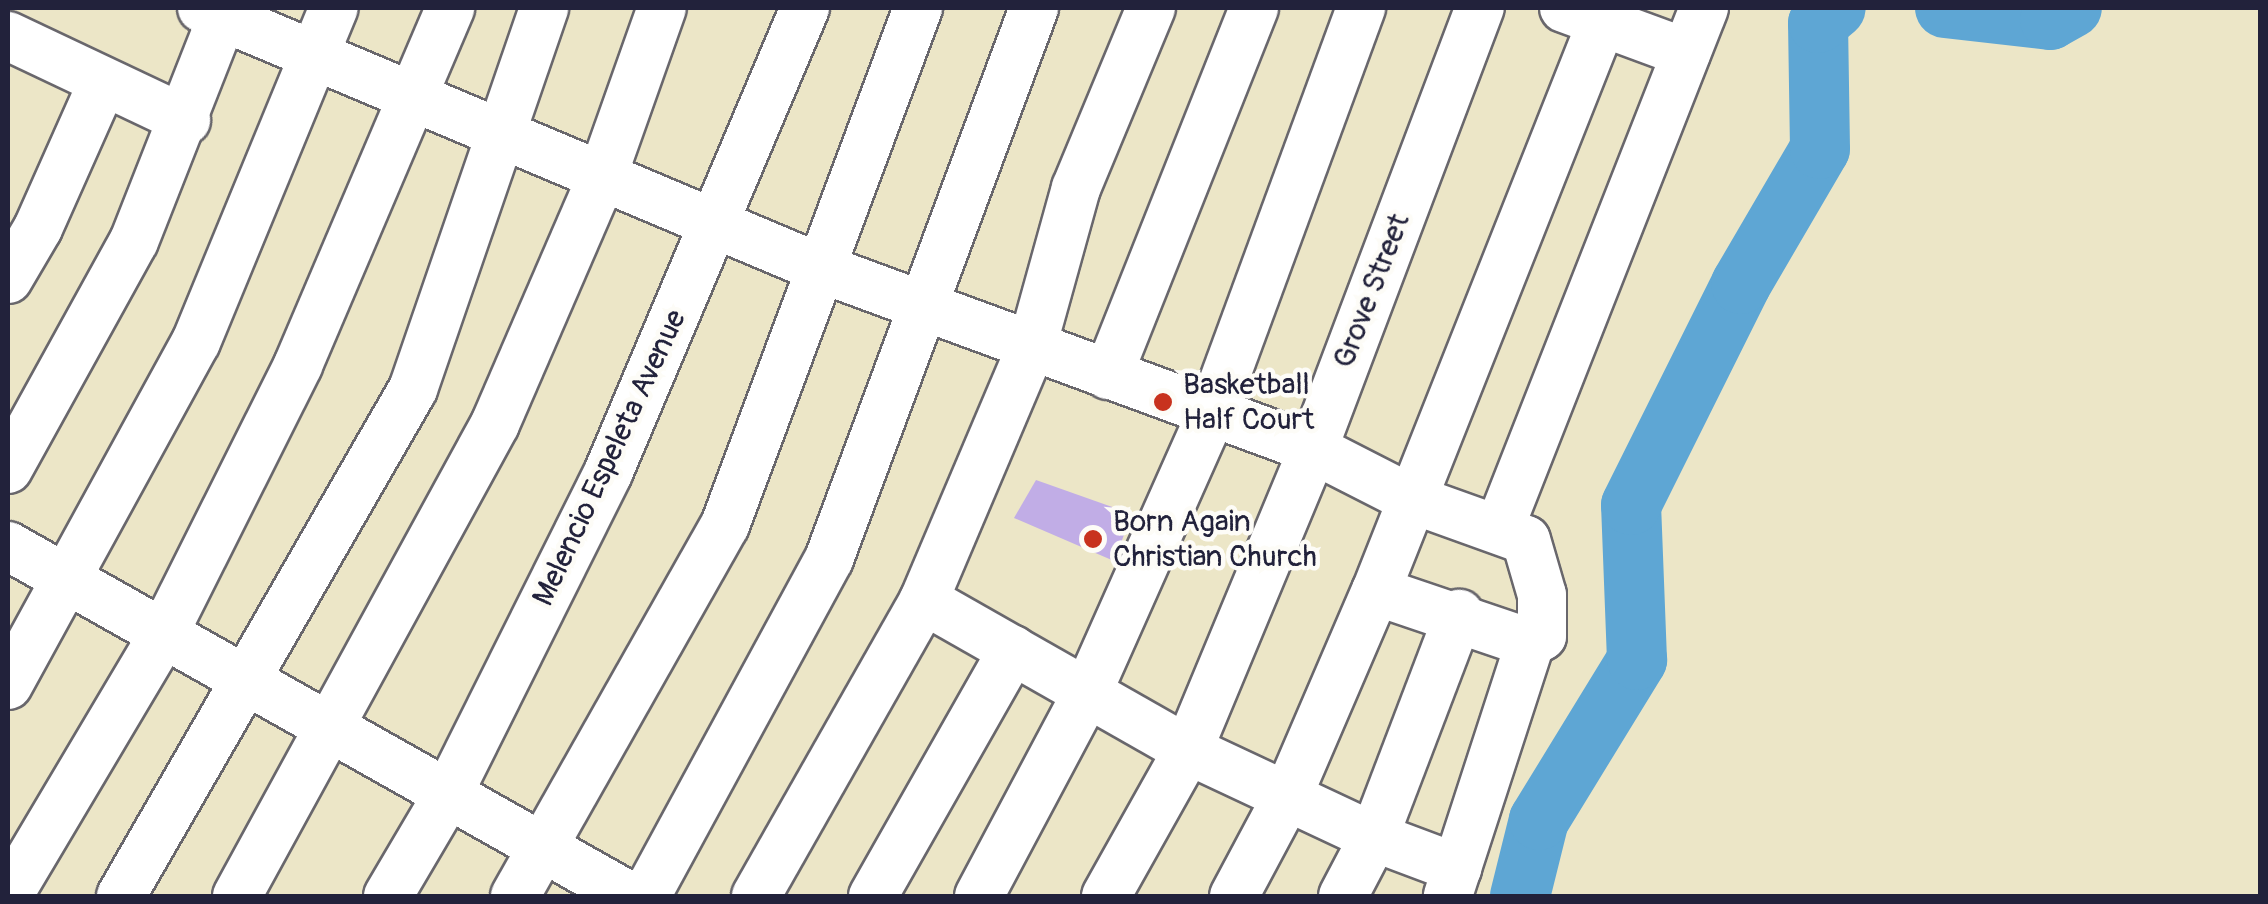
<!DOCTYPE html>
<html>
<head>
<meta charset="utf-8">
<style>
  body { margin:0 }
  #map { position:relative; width:2268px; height:904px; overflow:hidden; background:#ece6c7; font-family:Pangolin,sans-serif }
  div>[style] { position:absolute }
  .river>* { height:60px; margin:-30px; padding:0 30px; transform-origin:30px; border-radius:30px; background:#5ea6d4 }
  .building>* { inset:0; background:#c1ade6 }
  .roads { filter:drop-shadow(2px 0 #69676c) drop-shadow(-2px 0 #69676c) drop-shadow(0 2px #69676c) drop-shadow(0 -2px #69676c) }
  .minor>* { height:48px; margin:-24px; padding:0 24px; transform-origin:24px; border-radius:24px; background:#fff }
  .dots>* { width:28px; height:28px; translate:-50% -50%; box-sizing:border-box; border:5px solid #fdfcf7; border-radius:50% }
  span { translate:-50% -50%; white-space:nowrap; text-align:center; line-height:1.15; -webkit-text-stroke:9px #fdfcf7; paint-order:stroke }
  .street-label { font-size:30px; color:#22223b }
  .poi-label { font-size:30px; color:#22223b }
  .left { translate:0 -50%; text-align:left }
  .frame { position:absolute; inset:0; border:10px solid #22223b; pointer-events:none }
</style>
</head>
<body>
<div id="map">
  <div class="river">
    <div style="left:1945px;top:8px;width:106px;rotate:6.5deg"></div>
    <div style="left:2050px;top:20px;width:25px;rotate:-29deg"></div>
    <div style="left:1520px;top:896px;width:78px;rotate:-76deg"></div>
    <div style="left:1539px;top:820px;width:188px;rotate:-58.5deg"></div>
    <div style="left:1637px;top:660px;width:155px;rotate:-92.2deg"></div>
    <div style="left:1631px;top:505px;width:247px;rotate:-63.5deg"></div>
    <div style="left:1741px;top:284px;width:156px;rotate:-59.7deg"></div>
    <div style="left:1820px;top:149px;width:126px;rotate:-90.9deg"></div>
    <div style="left:1818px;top:23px;width:23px;rotate:-40deg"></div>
  </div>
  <div class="building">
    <div style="clip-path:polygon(1036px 480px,1132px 514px,1114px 561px,1014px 518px)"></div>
  </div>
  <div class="roads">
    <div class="minor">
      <div style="left:202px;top:8px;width:670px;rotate:22.82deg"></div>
      <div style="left:820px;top:268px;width:525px;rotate:20.16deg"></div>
      <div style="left:1313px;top:449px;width:108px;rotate:27deg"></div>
      <div style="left:1409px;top:498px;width:124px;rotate:19.7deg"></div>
      <div style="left:1526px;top:540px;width:57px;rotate:73.8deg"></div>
      <div style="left:1542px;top:595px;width:41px;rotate:90deg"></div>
      <div style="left:1542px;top:636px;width:14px;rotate:150deg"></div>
      <div style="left:1530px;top:643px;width:266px;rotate:108deg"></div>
      <div style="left:1564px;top:8px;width:130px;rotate:20.2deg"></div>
      <div style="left:8px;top:36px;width:197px;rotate:25.3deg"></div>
      <div style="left:8px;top:279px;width:59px;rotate:-59.5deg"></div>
      <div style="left:38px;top:228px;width:160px;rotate:-66deg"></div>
      <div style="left:1108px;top:375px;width:395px;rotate:-68.3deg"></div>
      <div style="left:8px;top:469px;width:260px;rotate:-61.1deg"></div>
      <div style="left:134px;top:241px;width:251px;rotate:-68.5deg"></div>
      <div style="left:1499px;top:529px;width:560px;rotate:-68.52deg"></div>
      <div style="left:8px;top:546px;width:713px;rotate:29.41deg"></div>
      <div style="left:1376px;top:591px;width:163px;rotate:18.7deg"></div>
      <div style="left:924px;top:600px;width:304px;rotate:29.6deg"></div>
      <div style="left:1188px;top:750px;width:205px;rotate:25.1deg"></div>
      <div style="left:1374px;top:837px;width:89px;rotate:20.5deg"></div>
      <div style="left:8px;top:685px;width:391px;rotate:-61.3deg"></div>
      <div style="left:196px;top:342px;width:361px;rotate:-67.6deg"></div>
      <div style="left:8px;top:896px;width:301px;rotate:-59.3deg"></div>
      <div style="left:162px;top:637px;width:304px;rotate:-63.4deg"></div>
      <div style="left:298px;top:365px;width:388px;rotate:-66.9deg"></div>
      <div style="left:121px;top:896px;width:585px;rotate:-60.06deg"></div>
      <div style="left:413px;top:389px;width:403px;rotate:-71deg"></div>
      <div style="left:237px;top:896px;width:538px;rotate:-61.34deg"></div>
      <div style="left:495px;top:424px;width:269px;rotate:-66.6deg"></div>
      <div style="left:602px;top:177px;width:179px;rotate:-70.5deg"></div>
      <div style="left:388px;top:896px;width:118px;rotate:-59.5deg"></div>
      <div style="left:448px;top:794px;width:359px;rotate:-63.5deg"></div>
      <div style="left:608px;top:473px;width:505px;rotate:-67.04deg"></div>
      <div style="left:515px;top:896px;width:426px;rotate:-60.5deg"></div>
      <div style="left:725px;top:525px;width:552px;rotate:-69.53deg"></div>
      <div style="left:646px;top:896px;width:383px;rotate:-61.5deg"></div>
      <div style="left:829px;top:559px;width:588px;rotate:-69.59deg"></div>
      <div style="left:756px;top:896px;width:340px;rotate:-60.4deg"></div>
      <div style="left:924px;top:600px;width:279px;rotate:-67deg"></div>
      <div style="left:1033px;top:343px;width:161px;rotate:-74.5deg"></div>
      <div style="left:1076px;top:188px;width:195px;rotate:-67.4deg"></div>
      <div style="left:873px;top:896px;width:283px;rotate:-60.4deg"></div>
      <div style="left:979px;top:896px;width:232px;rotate:-62deg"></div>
      <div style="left:1088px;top:691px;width:304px;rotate:-66deg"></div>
      <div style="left:1212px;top:413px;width:432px;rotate:-69.8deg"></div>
      <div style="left:1106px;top:896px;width:167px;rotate:-60.7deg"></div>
      <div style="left:1188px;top:750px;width:326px;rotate:-67.4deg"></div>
      <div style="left:1313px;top:449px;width:472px;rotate:-69.3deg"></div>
      <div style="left:1234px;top:896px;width:115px;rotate:-61.9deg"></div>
      <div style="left:1288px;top:795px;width:222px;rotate:-66.7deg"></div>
      <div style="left:1376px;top:591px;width:612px;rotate:-68.34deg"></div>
      <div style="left:1343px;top:896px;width:67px;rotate:-62.3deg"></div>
      <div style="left:1374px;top:837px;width:239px;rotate:-69.1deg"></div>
    </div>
  </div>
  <div class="dots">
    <div style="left:1163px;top:402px;background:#c8321e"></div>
    <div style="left:1093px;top:539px;background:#c8321e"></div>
  </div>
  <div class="street-label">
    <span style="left:1372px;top:291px;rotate:-69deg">Grove Street</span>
    <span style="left:610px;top:458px;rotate:-65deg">Melencio Espeleta Avenue</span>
  </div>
  <div class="poi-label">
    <span class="left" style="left:1183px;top:402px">Basketball<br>Half Court</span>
    <span class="left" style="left:1113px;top:539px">Born Again<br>Christian Church</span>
  </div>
  <div class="frame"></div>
</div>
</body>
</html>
